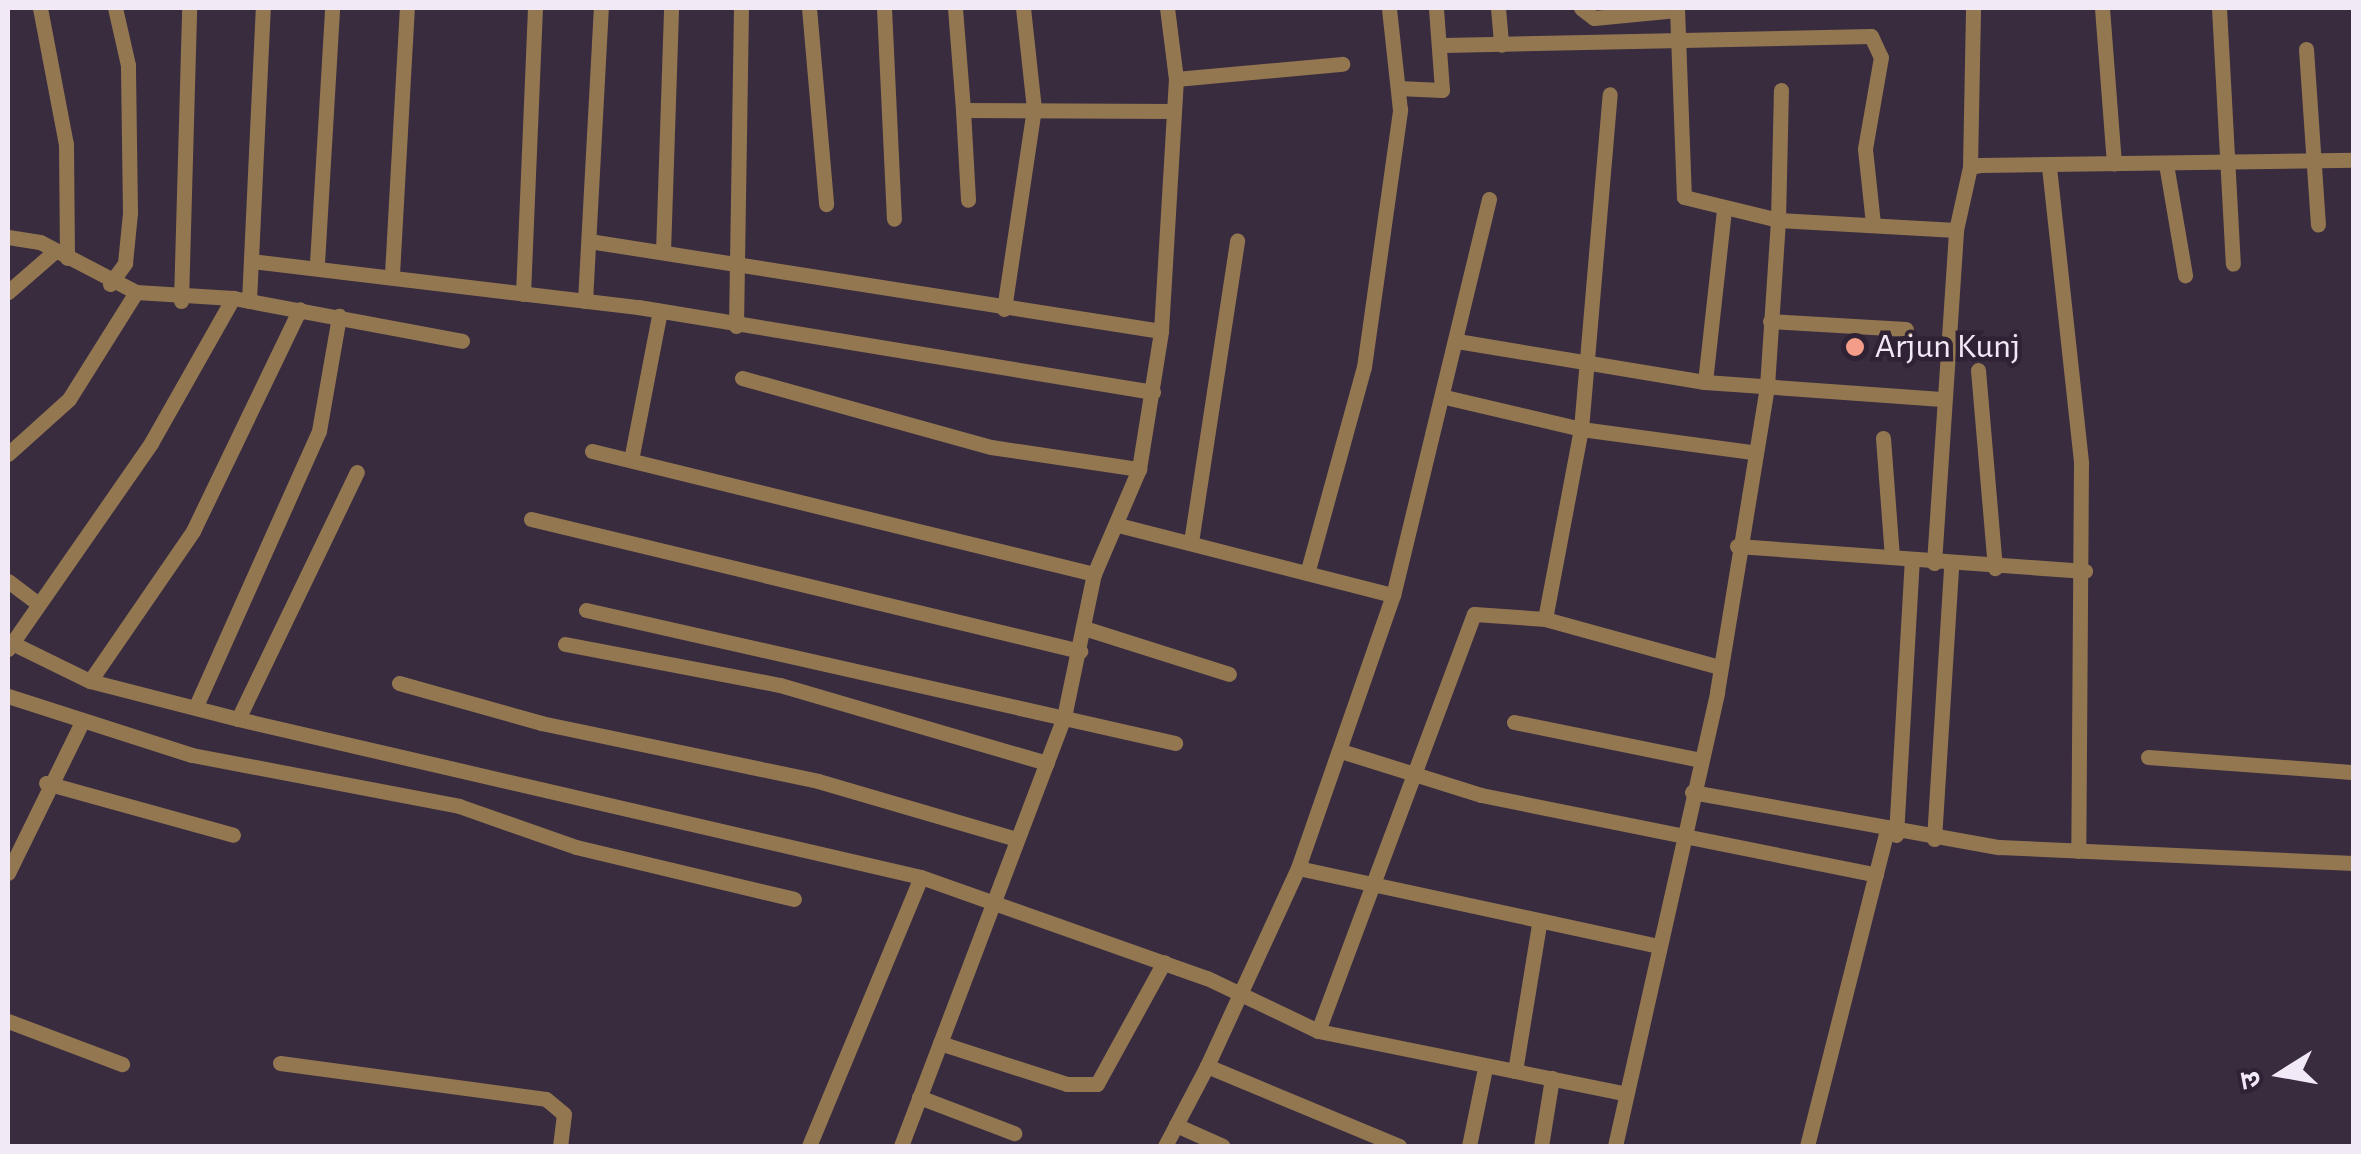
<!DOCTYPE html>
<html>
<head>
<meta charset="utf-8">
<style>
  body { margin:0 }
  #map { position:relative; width:2361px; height:1154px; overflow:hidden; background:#392c3f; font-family:"Alegreya Sans","Noto Sans Devanagari",sans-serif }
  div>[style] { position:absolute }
  .street>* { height:15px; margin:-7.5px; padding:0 7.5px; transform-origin:7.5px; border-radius:7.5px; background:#937751 }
  .dots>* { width:28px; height:28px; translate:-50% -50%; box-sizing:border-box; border:5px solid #2f2235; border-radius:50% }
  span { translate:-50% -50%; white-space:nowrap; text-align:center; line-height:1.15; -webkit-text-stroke:9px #2f2235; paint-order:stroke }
  .poi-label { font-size:35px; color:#f2e9f6 }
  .left { translate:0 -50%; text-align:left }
  .frame { position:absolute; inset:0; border:10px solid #f2e9f6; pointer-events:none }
  .north { position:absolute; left:2231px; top:1024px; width:100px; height:100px; -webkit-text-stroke:8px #2f2235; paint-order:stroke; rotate:259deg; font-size:28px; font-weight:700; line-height:40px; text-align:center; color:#f2e9f6 }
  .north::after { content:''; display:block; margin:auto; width:35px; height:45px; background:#f2e9f6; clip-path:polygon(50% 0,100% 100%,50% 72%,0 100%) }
</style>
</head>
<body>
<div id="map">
  <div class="street">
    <div style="left:40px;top:8px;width:138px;rotate:79.2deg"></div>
    <div style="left:66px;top:144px;width:114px;rotate:89.5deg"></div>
    <div style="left:809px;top:8px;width:197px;rotate:85deg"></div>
    <div style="left:884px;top:8px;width:211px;rotate:87.3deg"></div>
    <div style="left:955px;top:8px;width:102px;rotate:85.5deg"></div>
    <div style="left:963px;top:110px;width:211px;rotate:0.3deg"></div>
    <div style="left:1498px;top:8px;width:37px;rotate:85deg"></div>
    <div style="left:1581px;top:8px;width:16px;rotate:38deg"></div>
    <div style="left:1594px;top:18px;width:83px;rotate:-5.5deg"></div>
    <div style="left:1677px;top:8px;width:189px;rotate:87.9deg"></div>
    <div style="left:1684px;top:197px;width:97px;rotate:13.7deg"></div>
    <div style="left:1778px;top:220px;width:130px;rotate:-88.7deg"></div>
    <div style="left:2102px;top:8px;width:156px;rotate:85.6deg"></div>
    <div style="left:2219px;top:8px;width:256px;rotate:86.9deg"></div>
    <div style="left:1444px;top:45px;width:427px;rotate:-1.2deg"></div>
    <div style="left:1871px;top:36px;width:23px;rotate:65deg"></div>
    <div style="left:1881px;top:57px;width:93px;rotate:99.9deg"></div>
    <div style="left:1865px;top:149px;width:75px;rotate:83.9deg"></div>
    <div style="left:2306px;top:49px;width:176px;rotate:86.1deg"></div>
    <div style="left:1176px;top:79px;width:167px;rotate:-5.2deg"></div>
    <div style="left:1398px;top:88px;width:44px;rotate:2.6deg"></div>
    <div style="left:1442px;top:90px;width:82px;rotate:-94.2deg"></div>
    <div style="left:963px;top:110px;width:90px;rotate:86.8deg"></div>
    <div style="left:2166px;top:164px;width:113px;rotate:80.3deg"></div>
    <div style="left:1970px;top:167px;width:159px;rotate:-88.9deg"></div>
    <div style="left:2049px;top:167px;width:298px;rotate:83.8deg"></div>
    <div style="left:2081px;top:463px;width:388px;rotate:90.4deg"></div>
    <div style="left:1489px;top:199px;width:407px;rotate:103.6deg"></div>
    <div style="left:1393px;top:595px;width:289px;rotate:109.2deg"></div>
    <div style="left:1298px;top:868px;width:363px;rotate:12.2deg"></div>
    <div style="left:8px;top:237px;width:32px;rotate:9deg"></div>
    <div style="left:40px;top:242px;width:108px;rotate:27.5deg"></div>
    <div style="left:136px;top:292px;width:97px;rotate:3.5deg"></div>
    <div style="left:589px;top:241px;width:579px;rotate:8.94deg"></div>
    <div style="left:663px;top:252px;width:244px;rotate:-88.1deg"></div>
    <div style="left:251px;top:261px;width:390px;rotate:6.8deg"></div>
    <div style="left:638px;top:307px;width:522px;rotate:9.37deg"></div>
    <div style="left:317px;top:263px;width:255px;rotate:-86.6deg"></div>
    <div style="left:392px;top:274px;width:266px;rotate:-86.8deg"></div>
    <div style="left:110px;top:284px;width:26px;rotate:-54deg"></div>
    <div style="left:125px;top:263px;width:50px;rotate:-84.3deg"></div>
    <div style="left:130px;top:213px;width:148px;rotate:-90.8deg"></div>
    <div style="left:128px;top:65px;width:58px;rotate:-102.8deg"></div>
    <div style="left:8px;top:292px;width:62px;rotate:-41.1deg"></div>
    <div style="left:523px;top:294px;width:286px;rotate:-87.6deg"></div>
    <div style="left:181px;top:301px;width:293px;rotate:-88.4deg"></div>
    <div style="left:249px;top:301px;width:293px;rotate:-87.3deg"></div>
    <div style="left:585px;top:301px;width:293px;rotate:-86.9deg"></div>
    <div style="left:1004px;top:309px;width:202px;rotate:-81.5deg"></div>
    <div style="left:1034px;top:109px;width:102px;rotate:-96.2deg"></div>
    <div style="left:1770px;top:321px;width:136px;rotate:3.4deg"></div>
    <div style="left:736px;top:326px;width:318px;rotate:-89.1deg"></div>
    <div style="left:1457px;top:341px;width:251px;rotate:9.4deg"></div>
    <div style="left:1705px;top:382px;width:237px;rotate:4.1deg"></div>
    <div style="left:1978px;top:370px;width:199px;rotate:85.1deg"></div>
    <div style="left:742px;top:378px;width:258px;rotate:15.5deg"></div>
    <div style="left:991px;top:447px;width:150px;rotate:8.5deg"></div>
    <div style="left:1705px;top:382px;width:172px;rotate:-83.7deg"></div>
    <div style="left:1445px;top:397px;width:140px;rotate:13.2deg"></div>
    <div style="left:1581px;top:429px;width:173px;rotate:7.7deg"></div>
    <div style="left:1883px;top:438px;width:119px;rotate:85.7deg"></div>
    <div style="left:592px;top:451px;width:517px;rotate:13.77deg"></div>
    <div style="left:8px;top:454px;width:82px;rotate:-42deg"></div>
    <div style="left:69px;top:399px;width:126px;rotate:-57.9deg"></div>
    <div style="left:631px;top:460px;width:152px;rotate:-79deg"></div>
    <div style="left:531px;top:519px;width:565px;rotate:13.52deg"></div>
    <div style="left:1118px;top:525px;width:284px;rotate:14.3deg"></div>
    <div style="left:1191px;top:542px;width:305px;rotate:-81.3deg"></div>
    <div style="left:1737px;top:546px;width:349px;rotate:4.1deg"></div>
    <div style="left:1934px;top:563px;width:334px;rotate:-86.2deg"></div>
    <div style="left:1308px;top:570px;width:211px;rotate:-74.6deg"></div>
    <div style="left:1364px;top:367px;width:260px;rotate:-82deg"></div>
    <div style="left:1400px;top:110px;width:103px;rotate:-96.2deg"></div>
    <div style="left:8px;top:581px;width:38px;rotate:37deg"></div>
    <div style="left:586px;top:610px;width:604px;rotate:12.72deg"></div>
    <div style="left:1545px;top:619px;width:193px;rotate:-79.3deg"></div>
    <div style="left:1581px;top:429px;width:336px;rotate:-85.1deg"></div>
    <div style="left:1084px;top:628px;width:152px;rotate:17.6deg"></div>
    <div style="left:12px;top:643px;width:87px;rotate:26deg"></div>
    <div style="left:90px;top:681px;width:153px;rotate:14.4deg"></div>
    <div style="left:238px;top:719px;width:701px;rotate:13.03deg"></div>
    <div style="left:921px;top:877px;width:303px;rotate:19.5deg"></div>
    <div style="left:1207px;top:978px;width:123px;rotate:25.5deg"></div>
    <div style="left:1318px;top:1031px;width:311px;rotate:11.5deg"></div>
    <div style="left:565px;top:644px;width:219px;rotate:10.8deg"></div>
    <div style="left:780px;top:685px;width:278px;rotate:16.3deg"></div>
    <div style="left:8px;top:649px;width:251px;rotate:-55.2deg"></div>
    <div style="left:151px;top:443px;width:167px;rotate:-60.5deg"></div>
    <div style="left:233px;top:298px;width:233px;rotate:10.6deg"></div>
    <div style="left:90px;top:681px;width:182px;rotate:-55.5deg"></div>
    <div style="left:193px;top:531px;width:246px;rotate:-64.3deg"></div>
    <div style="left:399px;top:683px;width:148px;rotate:15.7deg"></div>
    <div style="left:541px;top:723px;width:283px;rotate:11.8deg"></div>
    <div style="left:818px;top:781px;width:206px;rotate:16.3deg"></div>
    <div style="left:8px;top:696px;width:193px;rotate:17.8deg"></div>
    <div style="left:192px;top:755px;width:272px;rotate:10.8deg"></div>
    <div style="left:459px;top:806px;width:124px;rotate:19.3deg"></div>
    <div style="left:576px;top:847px;width:224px;rotate:13.4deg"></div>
    <div style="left:196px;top:706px;width:301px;rotate:-65.9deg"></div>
    <div style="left:319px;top:431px;width:117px;rotate:-80.1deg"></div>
    <div style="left:238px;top:719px;width:274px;rotate:-64.3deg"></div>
    <div style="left:1514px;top:722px;width:190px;rotate:11.5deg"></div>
    <div style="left:1344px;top:752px;width:144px;rotate:17.4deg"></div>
    <div style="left:1481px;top:795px;width:403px;rotate:11.4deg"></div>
    <div style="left:2148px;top:757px;width:207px;rotate:4.2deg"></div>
    <div style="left:46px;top:783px;width:194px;rotate:15.5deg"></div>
    <div style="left:1692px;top:792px;width:312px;rotate:10.2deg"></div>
    <div style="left:1999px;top:847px;width:355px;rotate:2.6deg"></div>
    <div style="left:1896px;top:835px;width:275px;rotate:-86.7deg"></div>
    <div style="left:1934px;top:839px;width:275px;rotate:-86.4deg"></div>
    <div style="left:1298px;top:868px;width:218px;rotate:114.7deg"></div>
    <div style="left:1207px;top:1066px;width:208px;rotate:22.6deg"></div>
    <div style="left:8px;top:873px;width:168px;rotate:-63.9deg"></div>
    <div style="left:8px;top:1021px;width:122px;rotate:20.7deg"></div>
    <div style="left:1318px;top:1031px;width:445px;rotate:-69.5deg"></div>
    <div style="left:1474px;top:614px;width:71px;rotate:4deg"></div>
    <div style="left:1545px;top:619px;width:180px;rotate:15.4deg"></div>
    <div style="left:940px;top:1043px;width:133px;rotate:17.9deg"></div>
    <div style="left:1067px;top:1084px;width:30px"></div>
    <div style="left:1097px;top:1084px;width:139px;rotate:-61.2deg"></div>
    <div style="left:280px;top:1063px;width:268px;rotate:7.7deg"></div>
    <div style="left:546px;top:1099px;width:23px;rotate:40deg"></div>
    <div style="left:564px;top:1114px;width:32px;rotate:97deg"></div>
    <div style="left:1515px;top:1071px;width:148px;rotate:-80.7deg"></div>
    <div style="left:919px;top:1097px;width:102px;rotate:20.8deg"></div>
    <div style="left:1176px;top:1125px;width:67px;rotate:-62.3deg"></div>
    <div style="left:809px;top:1146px;width:291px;rotate:-67.4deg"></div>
    <div style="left:901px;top:1146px;width:459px;rotate:-69.2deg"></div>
    <div style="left:1064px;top:717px;width:146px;rotate:-78.2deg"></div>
    <div style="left:1094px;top:574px;width:114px;rotate:-66.8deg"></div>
    <div style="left:1139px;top:469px;width:140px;rotate:-80.9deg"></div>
    <div style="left:1161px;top:331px;width:252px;rotate:-86.6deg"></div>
    <div style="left:1176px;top:79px;width:72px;rotate:-97.2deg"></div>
    <div style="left:1165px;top:1146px;width:24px;rotate:-62deg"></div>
    <div style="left:1176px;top:1125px;width:51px;rotate:24.1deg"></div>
    <div style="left:1469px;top:1146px;width:80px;rotate:-78.4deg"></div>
    <div style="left:1541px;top:1146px;width:69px;rotate:-80.8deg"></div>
    <div style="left:1615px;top:1146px;width:465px;rotate:-77.3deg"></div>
    <div style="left:1717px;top:692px;width:310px;rotate:-80.7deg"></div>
    <div style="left:1767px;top:386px;width:166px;rotate:-86.2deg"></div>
    <div style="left:1778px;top:220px;width:178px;rotate:3.2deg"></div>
    <div style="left:1956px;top:230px;width:65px;rotate:-77.5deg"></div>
    <div style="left:1970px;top:167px;width:10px;rotate:-11deg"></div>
    <div style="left:1980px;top:165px;width:374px;rotate:-0.8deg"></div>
    <div style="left:1807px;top:1146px;width:323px;rotate:-75.8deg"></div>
  </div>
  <div class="dots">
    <div style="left:1855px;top:347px;background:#f49e89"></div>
  </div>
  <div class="poi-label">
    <span class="left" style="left:1875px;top:347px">Arjun Kunj</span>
  </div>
  <div class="frame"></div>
  <div class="north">उ</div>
</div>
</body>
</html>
